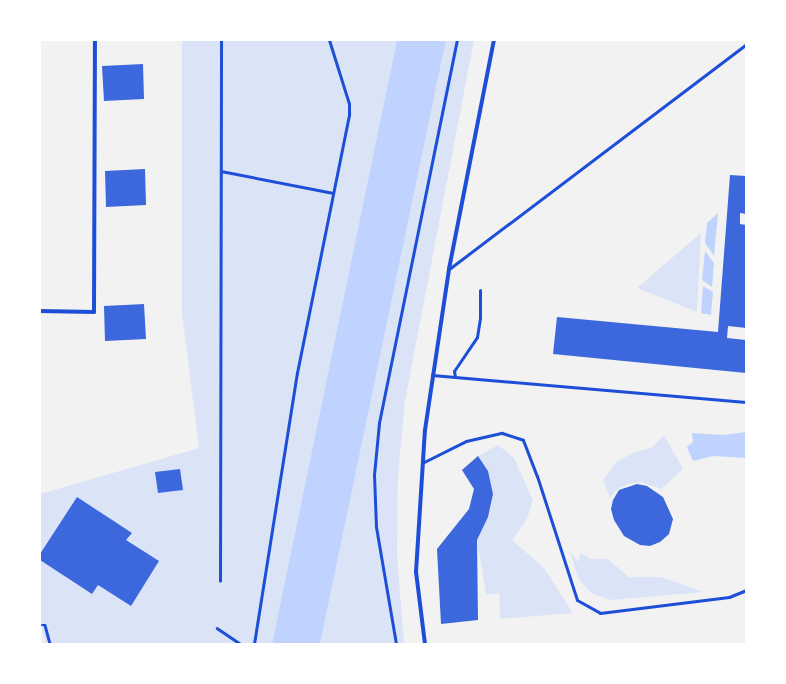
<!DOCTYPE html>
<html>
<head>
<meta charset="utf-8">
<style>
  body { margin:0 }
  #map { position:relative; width:786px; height:684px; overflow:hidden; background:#f2f2f2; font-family:Signika,sans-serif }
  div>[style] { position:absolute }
  .green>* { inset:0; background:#dbe4f7 }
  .water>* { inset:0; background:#bfd3fe }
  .building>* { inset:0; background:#3d67dc }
  .path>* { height:2.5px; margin:-1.25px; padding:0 1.25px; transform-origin:1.25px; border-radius:1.25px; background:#1d4ed8 }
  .service>* { height:3px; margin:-1.5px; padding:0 1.5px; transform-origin:1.5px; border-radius:1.5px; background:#1d4ed8 }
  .minor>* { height:4px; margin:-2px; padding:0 2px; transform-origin:2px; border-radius:2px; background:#1d4ed8 }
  span { translate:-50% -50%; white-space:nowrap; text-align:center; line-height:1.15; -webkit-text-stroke:4px #fff; paint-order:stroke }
  .frame { position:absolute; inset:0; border:41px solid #fff; pointer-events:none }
</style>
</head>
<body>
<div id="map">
  <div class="green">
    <div style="clip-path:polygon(182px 40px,397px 40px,272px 644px,45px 644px,40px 619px,40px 494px,199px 448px,182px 314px)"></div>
    <div style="clip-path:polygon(446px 40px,474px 40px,405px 401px,398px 475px,397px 554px,404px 644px,320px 644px)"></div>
    <div style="clip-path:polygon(701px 233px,697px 312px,637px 288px)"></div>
    <div style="clip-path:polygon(664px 435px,683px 469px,661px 489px,641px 482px,628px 484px,619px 488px,610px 498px,603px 480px,616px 462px,635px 452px,651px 448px)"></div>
    <div style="clip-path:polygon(498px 445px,514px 458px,533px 500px,527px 519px,512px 540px,544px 568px,573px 613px,500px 619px,499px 593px,486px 595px,477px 540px,488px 517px,493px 494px,488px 471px,478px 456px)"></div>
    <div style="clip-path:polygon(570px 551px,578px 562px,581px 553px,591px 559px,608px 559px,629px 577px,661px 577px,703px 592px,610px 600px,591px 593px,578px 578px)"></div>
  </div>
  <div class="water">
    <div style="clip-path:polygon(397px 40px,446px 40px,320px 644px,272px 644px)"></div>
    <div style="clip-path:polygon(718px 213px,714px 256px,705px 243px,707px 223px)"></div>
    <div style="clip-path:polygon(705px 251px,714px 263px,712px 287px,702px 280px)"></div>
    <div style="clip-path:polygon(703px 286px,713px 292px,711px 315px,701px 313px)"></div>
    <div style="clip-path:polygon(746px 432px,746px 458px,713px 456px,693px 461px,687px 447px,693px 442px,692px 433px,723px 435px)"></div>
  </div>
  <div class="building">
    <div style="clip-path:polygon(143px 64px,144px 99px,104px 101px,102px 66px)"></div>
    <div style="clip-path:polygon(145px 169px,146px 205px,106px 207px,105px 171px)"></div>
    <div style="clip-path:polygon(730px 175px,746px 176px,746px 214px,740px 213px,740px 224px,746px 225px,746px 328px,728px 326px,727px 338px,746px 340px,746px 373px,553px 354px,557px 317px,718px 332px)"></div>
    <div style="clip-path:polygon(144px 304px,146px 339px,105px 341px,104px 306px)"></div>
    <div style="clip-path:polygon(478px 456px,488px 471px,493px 494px,488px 517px,477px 540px,478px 620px,441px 624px,437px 549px,469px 509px,474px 489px,462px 470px)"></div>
    <div style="clip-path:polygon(180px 469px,183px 490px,158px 493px,155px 472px)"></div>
    <div style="clip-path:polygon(637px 484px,647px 486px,663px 497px,673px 519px,669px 534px,660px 542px,650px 546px,640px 545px,624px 536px,614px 520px,611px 509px,613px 500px,619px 490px)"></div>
    <div style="clip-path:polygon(77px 497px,132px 533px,126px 540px,159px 561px,131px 606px,98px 585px,92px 594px,40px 560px,40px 554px)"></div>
  </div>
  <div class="path">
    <div style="left:221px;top:171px;width:114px;rotate:11.1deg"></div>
    <div style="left:220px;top:581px;width:541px;rotate:-89.89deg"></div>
    <div style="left:42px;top:625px;width:3px"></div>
    <div style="left:45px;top:625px;width:20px;rotate:75deg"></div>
    <div style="left:217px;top:628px;width:29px;rotate:34deg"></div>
    <div style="left:254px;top:644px;width:274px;rotate:-81deg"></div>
    <div style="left:297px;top:373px;width:264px;rotate:-78.6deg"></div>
    <div style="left:349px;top:114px;width:10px;rotate:-90deg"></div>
    <div style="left:349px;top:104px;width:67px;rotate:-107.4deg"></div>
    <div style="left:396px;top:644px;width:119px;rotate:-99.7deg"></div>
    <div style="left:376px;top:527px;width:52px;rotate:-92.2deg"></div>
    <div style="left:374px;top:475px;width:52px;rotate:-84.5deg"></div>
    <div style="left:379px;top:423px;width:391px;rotate:-78.5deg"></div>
  </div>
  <div class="service">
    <div style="left:449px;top:269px;width:373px;rotate:-37.1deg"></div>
    <div style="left:432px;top:375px;width:315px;rotate:4.9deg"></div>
    <div style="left:455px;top:377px;width:6px;rotate:-99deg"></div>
    <div style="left:454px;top:371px;width:41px;rotate:-55.9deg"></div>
    <div style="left:477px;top:337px;width:20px;rotate:-81deg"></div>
    <div style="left:480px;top:317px;width:27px;rotate:-90deg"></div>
    <div style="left:422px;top:463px;width:49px;rotate:-26.6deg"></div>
    <div style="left:466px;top:441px;width:37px;rotate:-13deg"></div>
    <div style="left:502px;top:433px;width:22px;rotate:18deg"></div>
    <div style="left:523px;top:440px;width:39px;rotate:69deg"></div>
    <div style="left:537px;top:476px;width:130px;rotate:72.1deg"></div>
    <div style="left:577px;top:600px;width:26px;rotate:29deg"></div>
    <div style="left:600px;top:613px;width:130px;rotate:-7.1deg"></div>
    <div style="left:729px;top:597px;width:18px;rotate:-22deg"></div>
  </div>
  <div class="minor">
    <div style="left:40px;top:311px;width:54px;rotate:1.1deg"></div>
    <div style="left:94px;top:312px;width:272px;rotate:-89.8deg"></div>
    <div style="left:425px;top:644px;width:73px;rotate:-97.1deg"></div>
    <div style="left:416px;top:572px;width:142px;rotate:-86.4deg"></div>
    <div style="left:425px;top:430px;width:163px;rotate:-81.5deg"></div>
    <div style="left:449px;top:269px;width:233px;rotate:-78.9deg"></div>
  </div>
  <div class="frame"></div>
</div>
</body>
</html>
